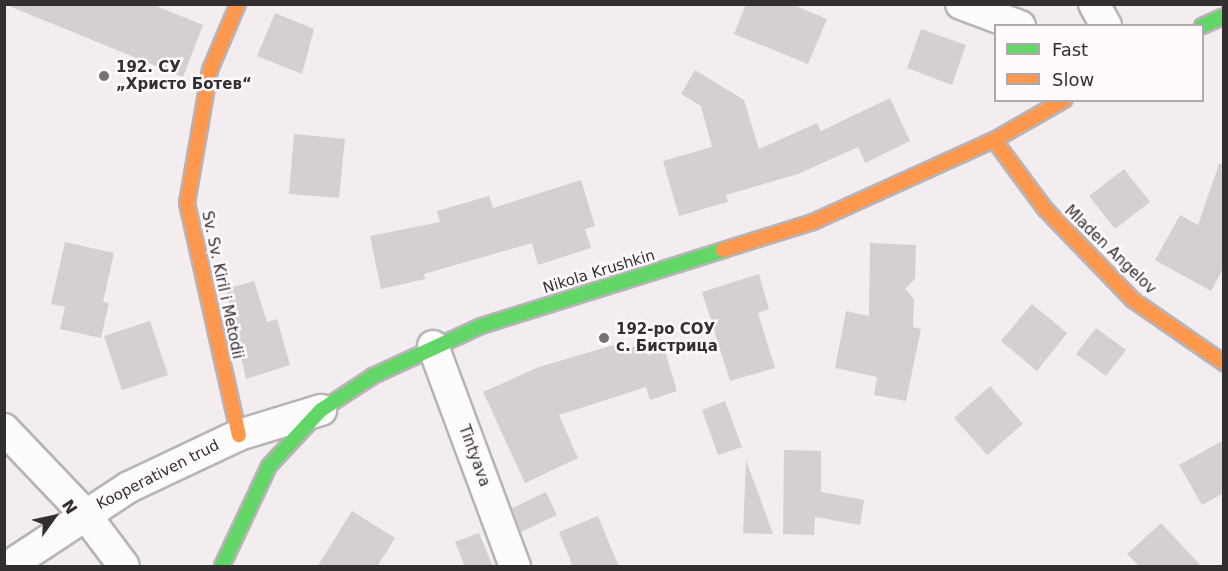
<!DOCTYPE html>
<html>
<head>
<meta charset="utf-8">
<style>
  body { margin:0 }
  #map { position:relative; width:1228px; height:571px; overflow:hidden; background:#f3edf0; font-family:"DejaVu Sans",sans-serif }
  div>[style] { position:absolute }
  .building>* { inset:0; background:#d4cfd2 }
  .roads { filter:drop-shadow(2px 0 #b8b4b6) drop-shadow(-2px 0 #b8b4b6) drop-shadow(0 2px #b8b4b6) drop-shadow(0 -2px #b8b4b6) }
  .street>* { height:30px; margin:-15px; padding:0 15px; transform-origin:15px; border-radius:15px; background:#fdfcfd }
  .fast>* { height:14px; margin:-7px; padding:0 7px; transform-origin:7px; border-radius:7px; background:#63d668 }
  .slow>* { height:14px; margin:-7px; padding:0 7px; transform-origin:7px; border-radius:7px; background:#ff974d }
  .dots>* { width:16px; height:16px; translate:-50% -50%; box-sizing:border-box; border:3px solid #fefafd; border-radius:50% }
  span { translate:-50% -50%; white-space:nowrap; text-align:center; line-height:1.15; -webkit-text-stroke:5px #fefafd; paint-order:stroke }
  .poi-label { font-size:15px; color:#332f31; font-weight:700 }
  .left { translate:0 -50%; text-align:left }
  .street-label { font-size:15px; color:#332f31 }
  .frame { position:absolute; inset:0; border:6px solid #332f31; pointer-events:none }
  .legend { position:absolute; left:994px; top:24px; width:210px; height:78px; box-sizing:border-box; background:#fefafd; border:2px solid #ada9ab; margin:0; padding:8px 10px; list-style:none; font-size:18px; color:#332f31 }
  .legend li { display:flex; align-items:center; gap:12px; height:30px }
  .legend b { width:30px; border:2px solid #ada9ab }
  .north { position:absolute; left:24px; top:487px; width:60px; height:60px; -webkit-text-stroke:4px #fefafd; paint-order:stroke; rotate:57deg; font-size:16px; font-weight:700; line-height:24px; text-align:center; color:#332f31 }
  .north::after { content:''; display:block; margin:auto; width:21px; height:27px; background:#332f31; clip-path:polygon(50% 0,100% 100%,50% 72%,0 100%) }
</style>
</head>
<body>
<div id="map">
  <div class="building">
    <div style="clip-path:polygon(4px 4px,151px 4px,203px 25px,183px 77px)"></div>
    <div style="clip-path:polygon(746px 4px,791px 4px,827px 19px,808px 64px,734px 34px)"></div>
    <div style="clip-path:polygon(275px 13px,314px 29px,302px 74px,257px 56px)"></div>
    <div style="clip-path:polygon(921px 29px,966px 45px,952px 85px,907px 68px)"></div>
    <div style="clip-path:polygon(695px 70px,744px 100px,759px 149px,817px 123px,821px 131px,890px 98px,910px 141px,865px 163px,858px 147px,798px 174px,726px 195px,728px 202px,679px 216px,663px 161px,712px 147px,701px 106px,681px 94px)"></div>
    <div style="clip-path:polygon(294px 134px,345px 139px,339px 198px,289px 194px)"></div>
    <div style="clip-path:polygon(1219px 164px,1224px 164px,1224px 267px,1211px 291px,1155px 260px,1180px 215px,1198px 225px)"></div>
    <div style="clip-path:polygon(1124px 169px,1150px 202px,1115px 229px,1089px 196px)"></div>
    <div style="clip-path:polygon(581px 180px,595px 226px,585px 229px,591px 248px,538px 265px,532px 243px,424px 274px,425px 279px,381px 289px,370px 236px,440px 222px,437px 211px,489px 196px,493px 208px)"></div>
    <div style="clip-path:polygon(65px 242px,114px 253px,103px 302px,109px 303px,101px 338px,60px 329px,65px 307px,51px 304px)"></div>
    <div style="clip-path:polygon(870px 243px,916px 245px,915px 279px,905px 289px,914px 299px,913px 327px,921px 329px,906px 401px,874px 395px,877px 377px,835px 368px,846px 311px,869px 316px)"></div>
    <div style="clip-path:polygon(759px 274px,769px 309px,758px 313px,775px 368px,730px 381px,702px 292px)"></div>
    <div style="clip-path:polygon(254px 281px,267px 322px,277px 319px,290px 365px,246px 379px,226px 289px)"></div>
    <div style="clip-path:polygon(1032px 304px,1067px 333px,1037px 371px,1001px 341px)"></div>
    <div style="clip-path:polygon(150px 321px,168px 375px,122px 390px,104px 336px)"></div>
    <div style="clip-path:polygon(1096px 328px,1126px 350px,1106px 376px,1076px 354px)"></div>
    <div style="clip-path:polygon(661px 338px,677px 391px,650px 400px,646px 387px,559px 415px,578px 458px,525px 483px,483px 392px,539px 367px,617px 344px,620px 351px)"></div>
    <div style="clip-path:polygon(990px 386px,1023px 424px,987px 455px,954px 418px)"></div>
    <div style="clip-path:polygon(725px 401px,742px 447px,718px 455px,702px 410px)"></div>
    <div style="clip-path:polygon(1224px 440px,1224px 493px,1202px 505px,1179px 465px)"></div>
    <div style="clip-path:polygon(784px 450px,821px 451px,821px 492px,864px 500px,860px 525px,815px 517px,814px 535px,783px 534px)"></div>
    <div style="clip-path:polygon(746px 460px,773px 534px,743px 533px)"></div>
    <div style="clip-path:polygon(546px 492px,557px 515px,521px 532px,512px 508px)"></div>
    <div style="clip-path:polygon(352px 511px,395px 538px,377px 567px,317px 567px)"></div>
    <div style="clip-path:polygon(598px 516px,619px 567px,573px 567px,559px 532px)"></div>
    <div style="clip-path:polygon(1161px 523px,1202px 567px,1140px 567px,1127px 554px)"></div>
    <div style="clip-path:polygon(479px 533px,493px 567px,465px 567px,455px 542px)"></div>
  </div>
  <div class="roads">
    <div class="street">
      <div style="left:961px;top:4px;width:63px;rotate:20.4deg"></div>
      <div style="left:1094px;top:4px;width:25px;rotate:61deg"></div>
      <div style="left:433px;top:346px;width:235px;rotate:69.6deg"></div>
      <div style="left:4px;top:429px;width:116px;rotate:46.4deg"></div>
      <div style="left:84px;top:513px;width:66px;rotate:53deg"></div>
      <div style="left:9px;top:566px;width:144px;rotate:-33.4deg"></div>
      <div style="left:129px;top:487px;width:122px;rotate:-25.3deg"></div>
      <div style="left:239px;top:435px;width:86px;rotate:-17deg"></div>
    </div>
    <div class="fast">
      <div style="left:1202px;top:26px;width:24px;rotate:-24deg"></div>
      <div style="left:222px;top:566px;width:110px;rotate:-64.8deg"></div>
      <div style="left:269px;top:466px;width:76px;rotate:-47.1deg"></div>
      <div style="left:321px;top:410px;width:62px;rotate:-33.2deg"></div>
      <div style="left:373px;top:376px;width:119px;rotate:-24.8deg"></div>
      <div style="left:481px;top:326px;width:254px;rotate:-17.4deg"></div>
    </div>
    <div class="slow">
      <div style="left:238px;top:4px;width:72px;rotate:113deg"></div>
      <div style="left:210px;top:70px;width:135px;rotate:99.8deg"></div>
      <div style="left:187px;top:203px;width:238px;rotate:77.4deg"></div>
      <div style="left:994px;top:140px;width:86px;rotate:53.5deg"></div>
      <div style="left:1045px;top:209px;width:127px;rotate:46deg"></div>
      <div style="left:1133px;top:300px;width:111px;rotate:34.7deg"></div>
      <div style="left:723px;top:250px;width:94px;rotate:-17.3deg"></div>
      <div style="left:813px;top:222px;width:199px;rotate:-24.4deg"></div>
      <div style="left:994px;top:140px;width:81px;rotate:-29.7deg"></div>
    </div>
  </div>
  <div class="dots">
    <div style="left:104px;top:76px;background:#767274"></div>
    <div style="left:604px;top:338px;background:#767274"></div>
  </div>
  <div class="poi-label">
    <span class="left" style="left:116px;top:76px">192. СУ<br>„Христо Ботев“</span>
    <span class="left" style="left:616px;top:338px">192-ро СОУ<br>с. Бистрица</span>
  </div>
  <div class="street-label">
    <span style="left:1110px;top:250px;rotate:44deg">Mladen Angelov</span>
    <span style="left:599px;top:272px;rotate:-17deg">Nikola Krushkin</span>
    <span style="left:222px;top:285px;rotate:78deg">Sv. Sv. Kiril i Metodii</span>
    <span style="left:474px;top:456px;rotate:70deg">Tintyava</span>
    <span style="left:158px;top:475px;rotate:-27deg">Kooperativen trud</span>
  </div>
  <div class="frame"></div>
  <ul class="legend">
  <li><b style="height:8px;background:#63d668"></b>Fast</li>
  <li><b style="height:8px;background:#ff974d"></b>Slow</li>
  </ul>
  <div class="north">N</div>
</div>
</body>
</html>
